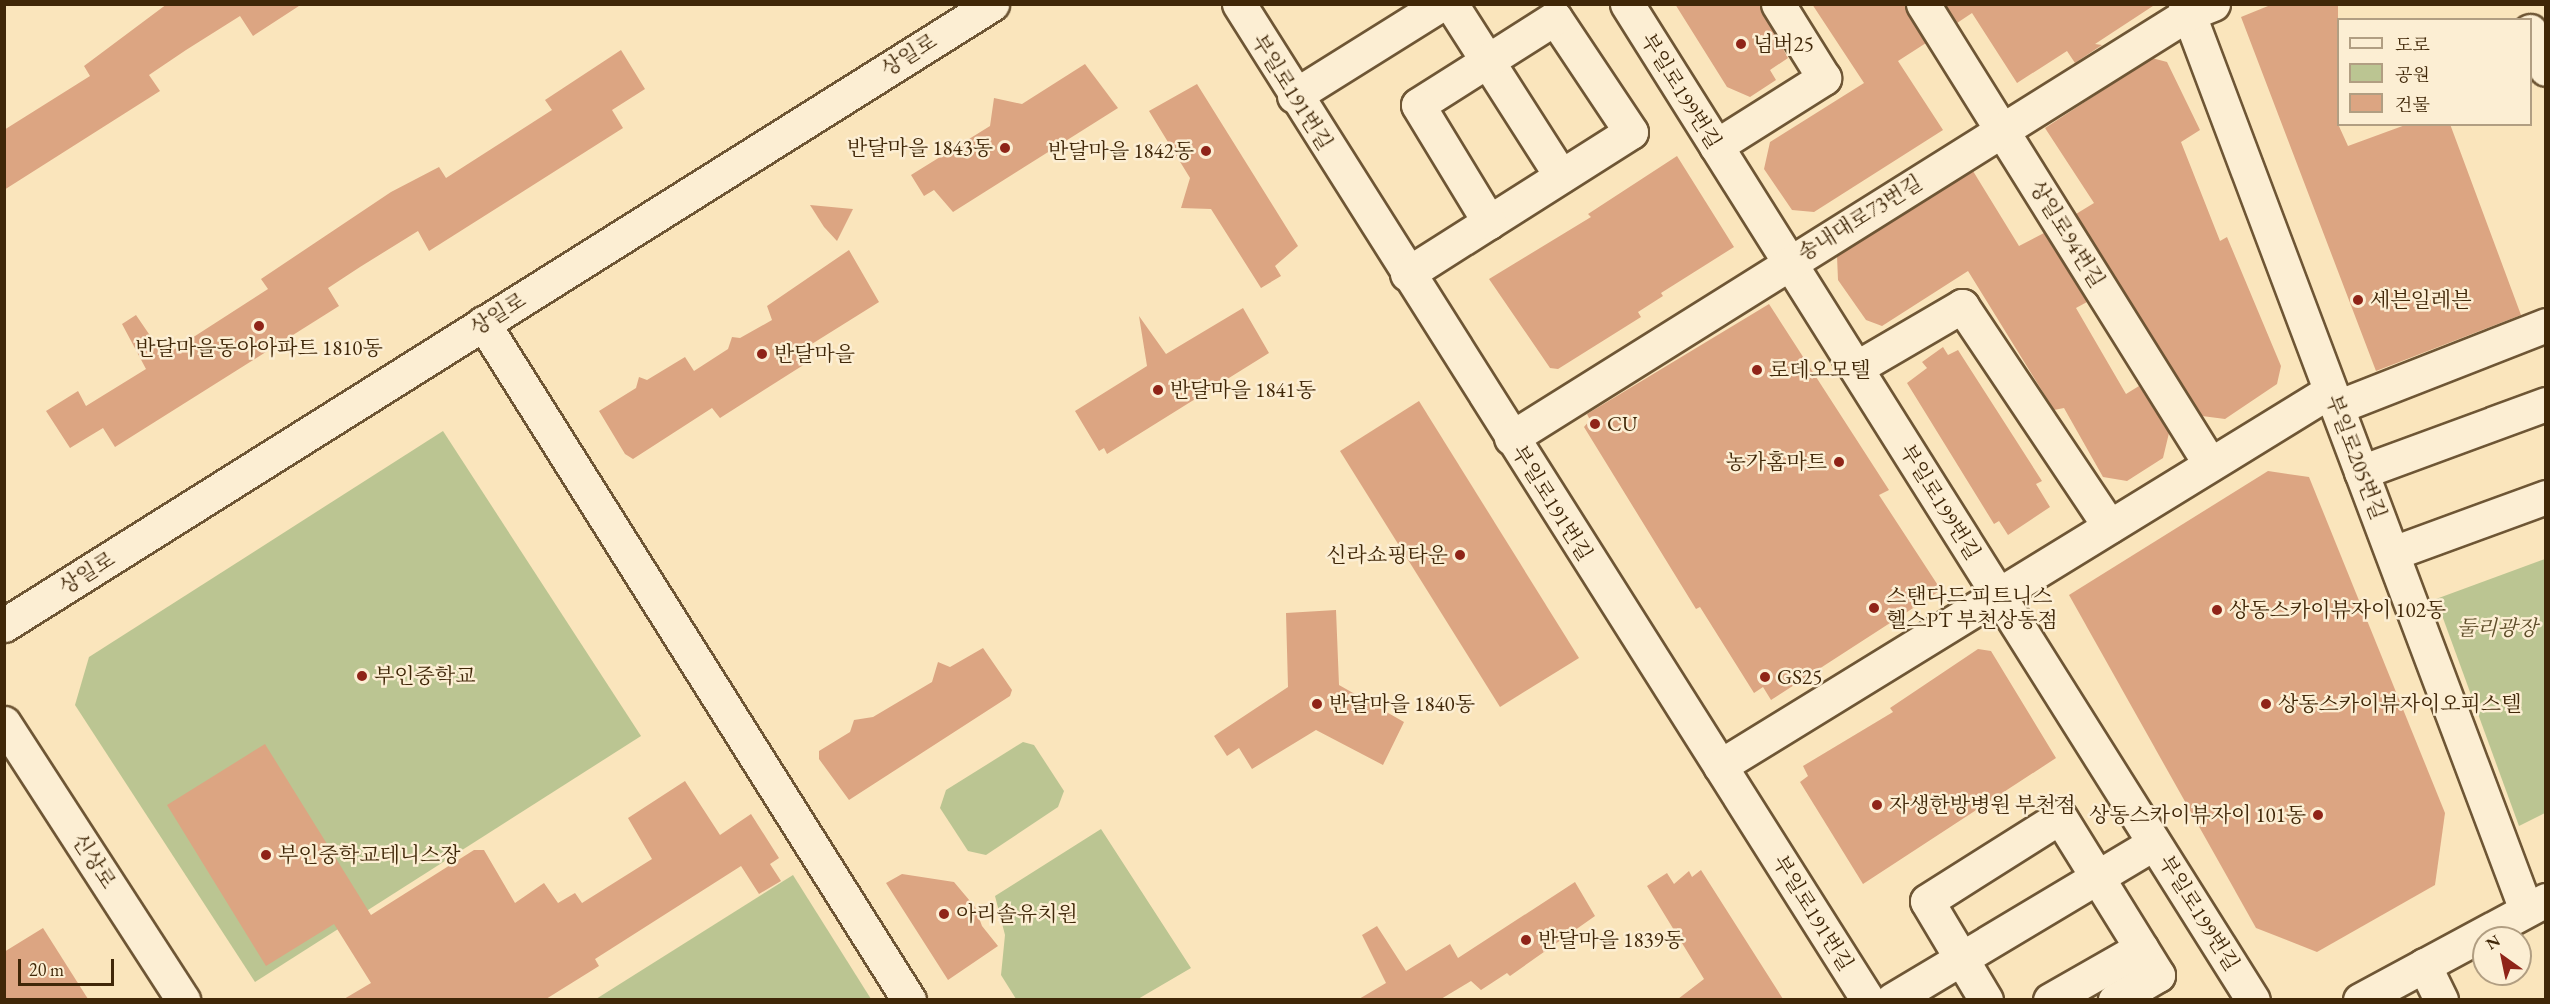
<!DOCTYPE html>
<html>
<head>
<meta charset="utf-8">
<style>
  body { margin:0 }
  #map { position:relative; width:2550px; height:1004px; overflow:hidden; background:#fae5bc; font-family:"EB Garamond","Noto Serif KR",serif }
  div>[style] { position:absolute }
  .green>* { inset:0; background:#bbc592 }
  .building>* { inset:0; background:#dca582 }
  .roads { filter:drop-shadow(2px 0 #6e5635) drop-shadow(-2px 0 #6e5635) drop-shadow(0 2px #6e5635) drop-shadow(0 -2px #6e5635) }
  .minor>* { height:33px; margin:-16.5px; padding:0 16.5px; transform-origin:16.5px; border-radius:16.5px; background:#fceed3 }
  .dots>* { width:16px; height:16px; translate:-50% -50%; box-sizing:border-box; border:3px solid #fceed3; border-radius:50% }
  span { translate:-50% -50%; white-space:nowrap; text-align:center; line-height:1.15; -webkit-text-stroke:5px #fceed3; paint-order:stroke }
  .poi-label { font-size:21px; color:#402708 }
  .left { translate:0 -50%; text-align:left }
  .right { translate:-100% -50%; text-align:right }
  .street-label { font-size:21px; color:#402708 }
  .park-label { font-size:21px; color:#5f4e2a; font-style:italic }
  .frame { position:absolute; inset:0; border:6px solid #402708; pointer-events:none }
  .legend { position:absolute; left:2337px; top:18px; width:195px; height:108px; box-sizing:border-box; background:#fceed3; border:2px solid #b19e82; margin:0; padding:8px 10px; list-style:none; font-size:18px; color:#402708 }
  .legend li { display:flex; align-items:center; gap:12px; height:30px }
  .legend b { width:30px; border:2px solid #b19e82 }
  .north { position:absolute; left:2472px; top:926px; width:60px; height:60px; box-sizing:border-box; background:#fceed3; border:2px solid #b19e82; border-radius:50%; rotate:327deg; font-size:16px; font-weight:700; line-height:24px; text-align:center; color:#402708 }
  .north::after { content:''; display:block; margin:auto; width:21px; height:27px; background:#8f2418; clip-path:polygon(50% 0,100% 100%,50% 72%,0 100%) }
  .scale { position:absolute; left:18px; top:959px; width:96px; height:27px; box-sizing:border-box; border:3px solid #402708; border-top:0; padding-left:8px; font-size:18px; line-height:21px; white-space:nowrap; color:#402708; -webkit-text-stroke:4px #fceed3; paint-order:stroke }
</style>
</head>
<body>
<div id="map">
  <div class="green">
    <div style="clip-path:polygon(443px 431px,641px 736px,255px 982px,75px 705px,89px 657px)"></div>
    <div style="clip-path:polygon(2545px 559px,2545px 813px,2519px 826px,2436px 599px)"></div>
    <div style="clip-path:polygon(1023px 742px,1034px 745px,1064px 791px,1058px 807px,986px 855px,968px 851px,940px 808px,946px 790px)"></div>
    <div style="clip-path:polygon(1101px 829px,1191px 968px,1138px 999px,1016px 999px,1001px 975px,1005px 935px,995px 896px)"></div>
    <div style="clip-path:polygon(793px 875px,871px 999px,596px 999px)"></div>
  </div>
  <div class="building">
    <div style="clip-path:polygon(167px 4px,302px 4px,253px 36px,240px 16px,186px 50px,149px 75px,160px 91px,4px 190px,4px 130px,90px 76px,84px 66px)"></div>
    <div style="clip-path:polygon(1675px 4px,1759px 4px,1788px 58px,1770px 70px,1776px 80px,1750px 97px,1727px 87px)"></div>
    <div style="clip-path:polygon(1812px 4px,1904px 4px,1926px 43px,1898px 61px,1943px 130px,1814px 212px,1792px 210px,1764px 169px,1770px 142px,1864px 83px)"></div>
    <div style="clip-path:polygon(1945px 4px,2156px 4px,2095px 44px,2102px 45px,2075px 63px,2067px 51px,2017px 83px,1972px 13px,1957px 23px)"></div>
    <div style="clip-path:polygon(2273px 4px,2338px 4px,2338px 124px,2348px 146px,2408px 124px,2450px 124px,2521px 315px,2376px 371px,2241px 17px)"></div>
    <div style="clip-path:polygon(621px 50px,645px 89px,612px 110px,623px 128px,429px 251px,418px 231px,360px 267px,328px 288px,339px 306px,115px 447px,103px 428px,70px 448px,46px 411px,78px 391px,86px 406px,146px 369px,122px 324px,136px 315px,164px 356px,268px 289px,261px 279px,391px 192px,439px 167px,446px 178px,552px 110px,545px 100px)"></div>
    <div style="clip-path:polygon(2152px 58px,2167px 62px,2200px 130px,2181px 142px,2220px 241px,2227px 237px,2281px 366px,2277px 384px,2225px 419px,2202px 416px,2076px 214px,2094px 203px,2045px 128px)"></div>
    <div style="clip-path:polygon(1085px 64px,1118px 108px,953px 212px,934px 190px,924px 196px,911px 175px,990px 126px,994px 98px,1022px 104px)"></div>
    <div style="clip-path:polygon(1197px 84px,1298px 246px,1275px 266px,1281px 276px,1261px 288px,1211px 209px,1181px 208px,1190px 178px,1149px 111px)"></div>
    <div style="clip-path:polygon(1677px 156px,1734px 247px,1661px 293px,1663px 296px,1638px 312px,1641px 317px,1558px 369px,1550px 368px,1489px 279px,1591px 217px,1588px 214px)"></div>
    <div style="clip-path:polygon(1973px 171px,2019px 246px,2044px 233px,2087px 302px,2076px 308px,2126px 394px,2139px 386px,2169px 433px,2163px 458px,2127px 481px,2103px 477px,2064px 408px,2054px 410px,1968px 271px,1882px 326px,1866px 320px,1838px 280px,1837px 256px)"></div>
    <div style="clip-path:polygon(810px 205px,853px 209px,837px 241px,824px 227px)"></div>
    <div style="clip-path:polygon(849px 250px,879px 302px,799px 352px,805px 364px,720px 418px,712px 408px,633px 459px,625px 454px,599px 411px,636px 388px,639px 377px,647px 380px,685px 357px,694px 371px,728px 349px,732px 337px,740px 338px,772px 320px,767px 306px)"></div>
    <div style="clip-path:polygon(1769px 304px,1889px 490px,1879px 495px,1941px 590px,1771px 700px,1763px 687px,1754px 693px,1700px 607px,1696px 609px,1584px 427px,1590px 420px,1587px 414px)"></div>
    <div style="clip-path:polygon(1243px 308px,1269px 353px,1107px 454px,1104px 448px,1099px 451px,1075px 411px,1147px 366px,1139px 316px,1166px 354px)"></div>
    <div style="clip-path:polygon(1943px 347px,1948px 355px,1958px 350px,2042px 481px,2036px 484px,2050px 507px,2008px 535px,1999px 521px,1994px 524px,1907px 383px,1927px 368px,1922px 362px)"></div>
    <div style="clip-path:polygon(1419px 401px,1579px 658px,1500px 707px,1340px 451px)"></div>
    <div style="clip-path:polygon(2268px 471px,2309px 477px,2445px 813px,2435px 885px,2317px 952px,2256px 928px,2069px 595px)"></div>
    <div style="clip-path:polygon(1336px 610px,1339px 685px,1404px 722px,1383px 765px,1316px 730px,1252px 769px,1239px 748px,1227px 756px,1214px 736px,1288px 687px,1286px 613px)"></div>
    <div style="clip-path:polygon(983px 648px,1012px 690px,1010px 696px,849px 800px,819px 759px,819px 751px,850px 732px,854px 720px,873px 717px,932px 682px,938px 662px,950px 667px)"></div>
    <div style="clip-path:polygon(1978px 649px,1991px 651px,2056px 758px,1863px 884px,1800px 782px,1808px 776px,1803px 766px,1893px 712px,1890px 708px)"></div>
    <div style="clip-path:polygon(265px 744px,371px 915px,474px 850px,484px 850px,515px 903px,544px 883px,558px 903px,575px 893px,582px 903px,652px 859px,628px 818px,685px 781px,720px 835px,751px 814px,779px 858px,770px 864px,781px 881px,759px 894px,741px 866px,595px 959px,599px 966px,546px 999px,344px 999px,371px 983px,334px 924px,266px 966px,167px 805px)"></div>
    <div style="clip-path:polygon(1701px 870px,1783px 999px,1678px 999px,1704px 979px,1647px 886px,1667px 873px,1674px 884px,1689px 871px,1692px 877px)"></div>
    <div style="clip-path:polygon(902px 874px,954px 882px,975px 907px,982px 926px,998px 946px,948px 980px,886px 883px)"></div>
    <div style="clip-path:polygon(1575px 882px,1595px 916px,1510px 976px,1507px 973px,1481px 990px,1471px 981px,1441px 999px,1359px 999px,1386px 983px,1362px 935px,1377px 926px,1406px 971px,1450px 944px,1458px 958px)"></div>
    <div style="clip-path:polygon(43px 928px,88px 999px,4px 999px,4px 952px)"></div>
  </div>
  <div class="roads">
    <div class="minor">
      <div style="left:1239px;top:4px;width:1178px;rotate:57.73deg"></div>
      <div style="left:1451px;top:4px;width:204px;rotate:57.4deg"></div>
      <div style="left:1627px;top:4px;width:1176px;rotate:57.85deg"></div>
      <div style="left:1923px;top:4px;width:542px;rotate:58.04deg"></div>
      <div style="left:2185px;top:4px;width:968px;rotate:69.37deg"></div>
      <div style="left:2530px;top:31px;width:41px;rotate:67.2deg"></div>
      <div style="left:1294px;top:96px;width:173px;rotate:-32deg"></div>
      <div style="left:1716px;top:146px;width:128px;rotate:-32.2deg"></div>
      <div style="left:1824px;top:78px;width:87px;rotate:-121.9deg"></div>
      <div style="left:1407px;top:274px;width:97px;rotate:-32.4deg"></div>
      <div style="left:1489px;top:222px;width:168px;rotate:-32.4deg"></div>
      <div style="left:1631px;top:132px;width:137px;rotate:-123.7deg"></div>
      <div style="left:1555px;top:18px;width:162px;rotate:147.6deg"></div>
      <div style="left:1418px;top:105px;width:137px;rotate:58.7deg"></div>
      <div style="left:483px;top:323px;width:800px;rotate:57.82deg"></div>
      <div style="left:1856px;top:368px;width:123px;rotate:-30.3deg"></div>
      <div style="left:1962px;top:306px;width:265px;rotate:56.2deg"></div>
      <div style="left:2337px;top:407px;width:225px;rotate:-21.4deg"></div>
      <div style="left:1511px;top:438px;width:799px;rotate:-32.06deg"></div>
      <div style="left:2188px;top:14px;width:27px;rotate:-22deg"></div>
      <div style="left:2361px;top:472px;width:197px;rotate:-20.2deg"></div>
      <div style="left:2393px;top:553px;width:163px;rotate:-20.1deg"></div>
      <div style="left:4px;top:625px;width:1167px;rotate:-32.15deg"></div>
      <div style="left:4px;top:723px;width:330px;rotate:57.1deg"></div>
      <div style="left:1720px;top:766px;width:716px;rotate:-31.58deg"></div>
      <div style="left:2424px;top:965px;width:39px;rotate:64deg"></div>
      <div style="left:1892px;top:1000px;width:305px;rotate:-30.9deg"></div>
      <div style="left:1986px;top:1000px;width:115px;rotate:-120.8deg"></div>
      <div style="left:1927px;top:901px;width:157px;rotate:-32.3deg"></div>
      <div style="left:2060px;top:817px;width:186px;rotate:58.2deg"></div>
      <div style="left:2158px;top:975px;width:50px;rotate:149.8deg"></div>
      <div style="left:2050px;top:1000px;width:105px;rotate:-29.7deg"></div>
      <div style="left:2360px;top:1000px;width:211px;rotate:-28.3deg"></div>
    </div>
  </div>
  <div class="dots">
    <div style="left:1741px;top:44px;background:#8f2418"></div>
    <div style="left:1005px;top:148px;background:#8f2418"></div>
    <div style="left:1206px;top:151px;background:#8f2418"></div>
    <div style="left:2358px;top:300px;background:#8f2418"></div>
    <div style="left:259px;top:326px;background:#8f2418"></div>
    <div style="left:762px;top:354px;background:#8f2418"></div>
    <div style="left:1757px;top:370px;background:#8f2418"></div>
    <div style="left:1158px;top:390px;background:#8f2418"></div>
    <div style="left:1595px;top:424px;background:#8f2418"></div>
    <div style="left:1839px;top:462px;background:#8f2418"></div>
    <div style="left:1460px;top:555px;background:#8f2418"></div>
    <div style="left:1874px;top:608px;background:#8f2418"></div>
    <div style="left:2217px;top:610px;background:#8f2418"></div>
    <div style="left:362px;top:676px;background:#8f2418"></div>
    <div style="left:1765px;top:677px;background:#8f2418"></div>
    <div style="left:1317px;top:704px;background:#8f2418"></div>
    <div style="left:2266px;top:704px;background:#8f2418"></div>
    <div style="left:1877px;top:805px;background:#8f2418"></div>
    <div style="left:2318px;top:815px;background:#8f2418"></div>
    <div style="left:266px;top:855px;background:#8f2418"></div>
    <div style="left:944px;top:914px;background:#8f2418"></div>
    <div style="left:1526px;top:940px;background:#8f2418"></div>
  </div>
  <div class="poi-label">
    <span class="left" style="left:1753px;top:44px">넘버25</span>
    <span class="right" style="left:993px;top:148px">반달마을 1843동</span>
    <span class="right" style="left:1194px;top:151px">반달마을 1842동</span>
    <span class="left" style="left:2370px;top:300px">세븐일레븐</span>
    <span style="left:259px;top:348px">반달마을동아아파트 1810동</span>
    <span class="left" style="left:774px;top:354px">반달마을</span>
    <span class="left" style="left:1769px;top:370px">로데오모텔</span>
    <span class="left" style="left:1170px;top:390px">반달마을 1841동</span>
    <span class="left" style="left:1607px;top:424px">CU</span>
    <span class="right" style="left:1827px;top:462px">농가홈마트</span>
    <span class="right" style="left:1448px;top:555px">신라쇼핑타운</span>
    <span class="left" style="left:1886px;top:608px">스탠다드 피트니스<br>헬스PT 부천상동점</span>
    <span class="left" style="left:2229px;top:610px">상동스카이뷰자이 102동</span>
    <span class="left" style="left:374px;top:676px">부인중학교</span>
    <span class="left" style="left:1777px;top:677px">GS25</span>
    <span class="left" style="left:1329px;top:704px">반달마을 1840동</span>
    <span class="left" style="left:2278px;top:704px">상동스카이뷰자이오피스텔</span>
    <span class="left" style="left:1889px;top:805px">자생한방병원 부천점</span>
    <span class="right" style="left:2306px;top:815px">상동스카이뷰자이 101동</span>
    <span class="left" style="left:278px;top:855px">부인중학교테니스장</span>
    <span class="left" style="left:956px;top:914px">아리솔유치원</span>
    <span class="left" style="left:1538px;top:940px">반달마을 1839동</span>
  </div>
  <div class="street-label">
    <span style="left:909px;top:55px;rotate:-32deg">상일로</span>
    <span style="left:1681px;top:91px;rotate:58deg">부일로199번길</span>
    <span style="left:1292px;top:92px;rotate:58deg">부일로191번길</span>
    <span style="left:1860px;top:218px;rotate:-32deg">송내대로73번길</span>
    <span style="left:2067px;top:234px;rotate:58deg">상일로94번길</span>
    <span style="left:498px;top:314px;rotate:-32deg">상일로</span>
    <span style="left:2356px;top:457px;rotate:69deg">부일로205번길</span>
    <span style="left:1940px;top:502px;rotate:58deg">부일로199번길</span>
    <span style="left:1552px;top:503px;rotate:58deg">부일로191번길</span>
    <span style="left:87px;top:573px;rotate:-32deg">상일로</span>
    <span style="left:94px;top:861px;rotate:57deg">신상로</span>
    <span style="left:1813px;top:913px;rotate:58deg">부일로191번길</span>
    <span style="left:2199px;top:913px;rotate:58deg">부일로199번길</span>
  </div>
  <div class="park-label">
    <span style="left:2497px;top:628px">둘리광장</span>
  </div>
  <div class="frame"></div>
  <ul class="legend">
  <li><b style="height:8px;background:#fceed3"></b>도로</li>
  <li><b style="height:16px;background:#bbc592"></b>공원</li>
  <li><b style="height:16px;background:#dca582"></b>건물</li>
  </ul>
  <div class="north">N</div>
  <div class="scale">20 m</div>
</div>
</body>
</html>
